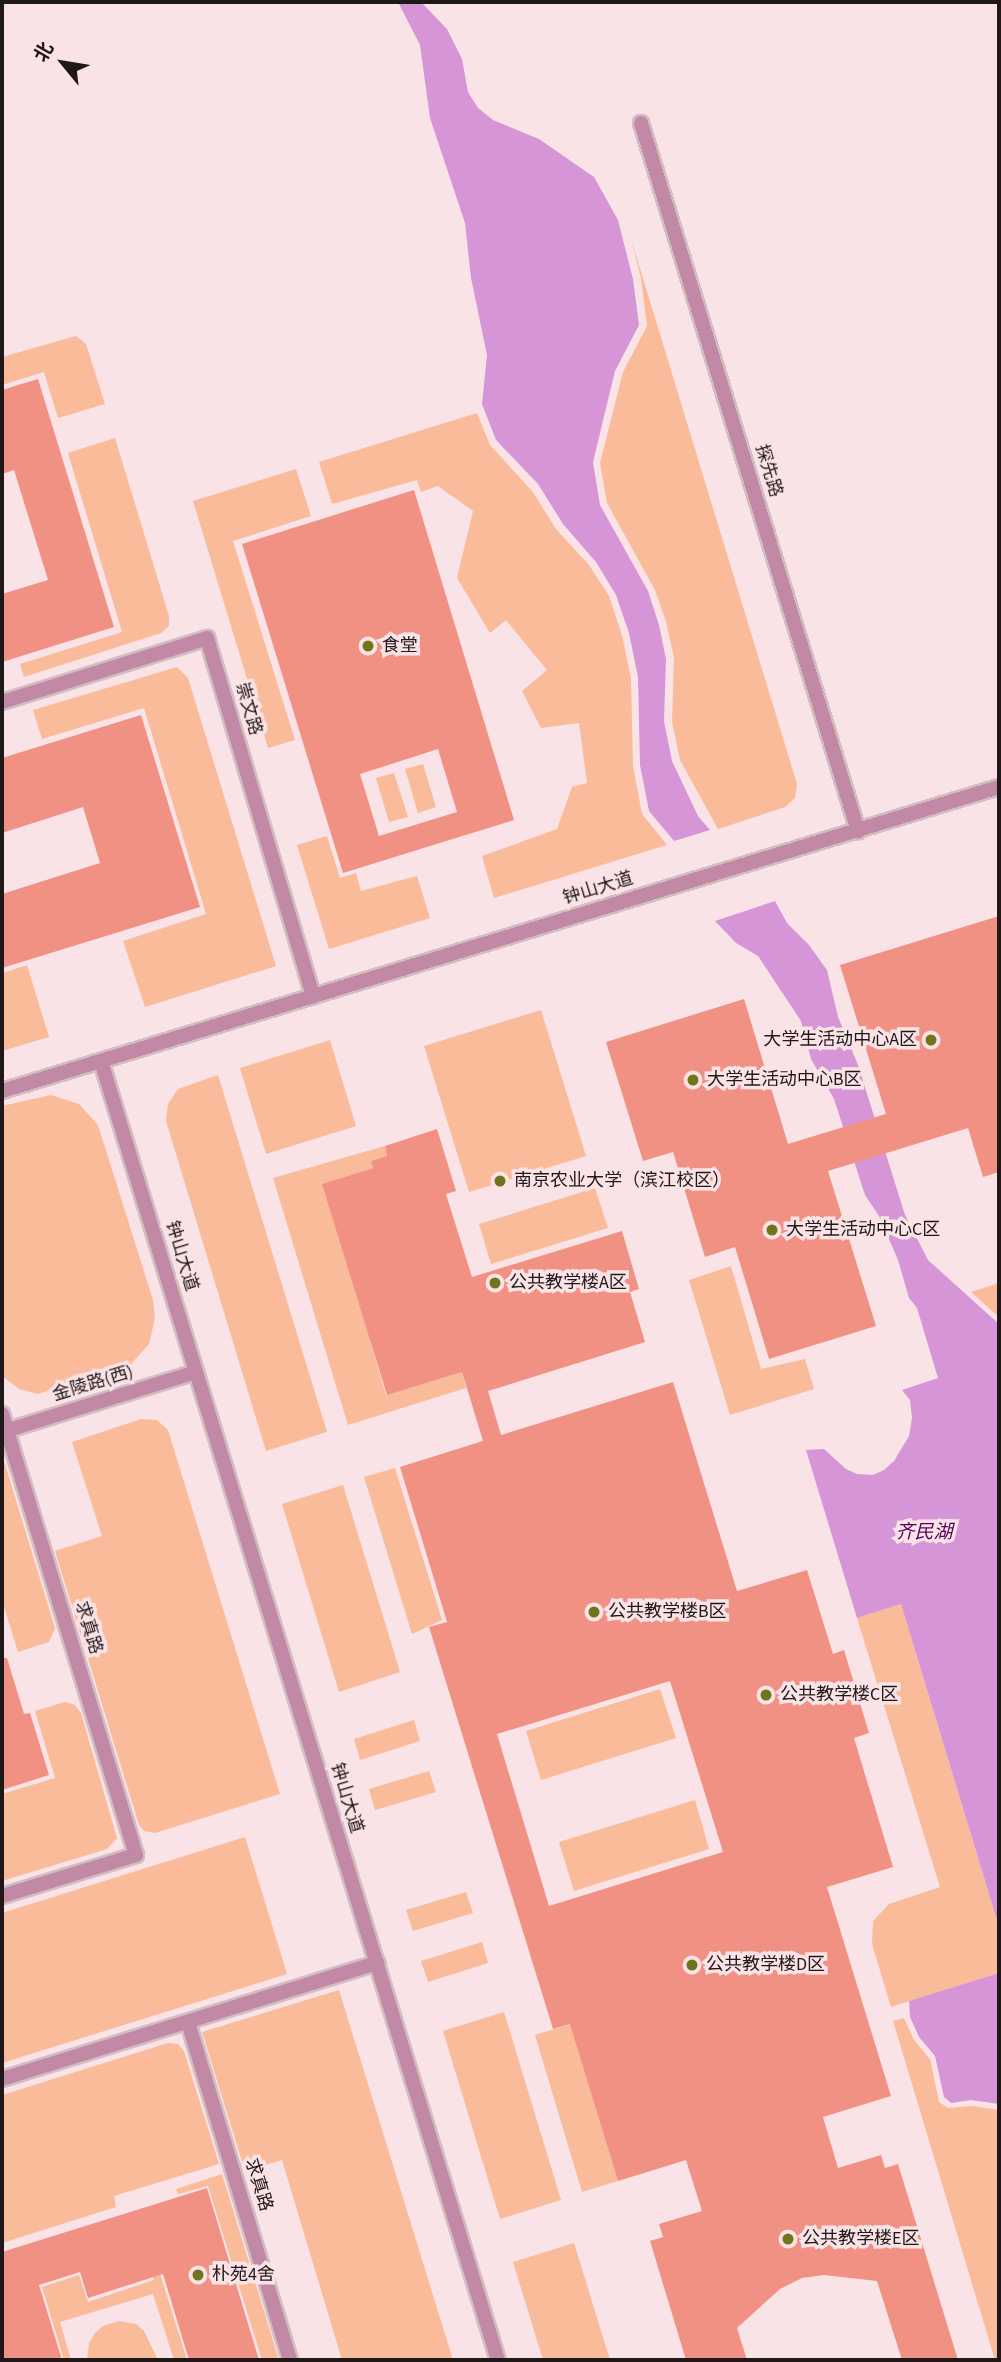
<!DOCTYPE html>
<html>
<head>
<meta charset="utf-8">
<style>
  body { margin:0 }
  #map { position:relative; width:1001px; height:2362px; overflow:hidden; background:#f9e3e6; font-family:"Source Sans 3","Noto Sans SC",sans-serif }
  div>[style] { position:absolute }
  .green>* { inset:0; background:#f9bb99 }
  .water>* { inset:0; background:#d695d7 }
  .building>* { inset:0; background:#f09184 }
  .roads { filter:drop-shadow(2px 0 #d2bec1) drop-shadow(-2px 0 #d2bec1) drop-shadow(0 2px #d2bec1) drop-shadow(0 -2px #d2bec1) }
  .lane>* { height:14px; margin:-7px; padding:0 7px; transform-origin:7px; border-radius:7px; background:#c289a6 }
  .dots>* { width:19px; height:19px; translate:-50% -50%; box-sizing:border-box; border:4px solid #f9e3e6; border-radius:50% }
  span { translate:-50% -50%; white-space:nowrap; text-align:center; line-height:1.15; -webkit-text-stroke:7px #f9e3e6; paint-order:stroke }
  .street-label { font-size:18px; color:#1f1718 }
  .poi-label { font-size:18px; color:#1f1718 }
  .left { translate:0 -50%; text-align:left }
  .right { translate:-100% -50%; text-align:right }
  .water-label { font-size:19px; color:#550159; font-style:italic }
  .frame { position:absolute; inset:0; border:4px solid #1f1718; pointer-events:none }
  .north { position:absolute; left:28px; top:28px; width:70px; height:70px; -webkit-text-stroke:5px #f9e3e6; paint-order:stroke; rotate:300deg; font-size:19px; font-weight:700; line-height:28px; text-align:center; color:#1f1718 }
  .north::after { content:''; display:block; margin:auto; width:24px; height:32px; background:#1f1718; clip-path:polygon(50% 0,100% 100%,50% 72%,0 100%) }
</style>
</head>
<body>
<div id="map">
  <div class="green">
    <div style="clip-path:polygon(631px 239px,797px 784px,795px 798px,785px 807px,718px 829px,680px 760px,672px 722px,674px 657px,666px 622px,655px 590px,607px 503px,600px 463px,623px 372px,647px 326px,641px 278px)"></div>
    <div style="clip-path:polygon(76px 336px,86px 344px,105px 404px,58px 418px,44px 372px,2px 385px,2px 357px)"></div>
    <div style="clip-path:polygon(477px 413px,490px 445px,533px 492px,556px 529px,589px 565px,609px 596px,622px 635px,631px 679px,633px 766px,642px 814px,667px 845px,494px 898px,482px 856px,557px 829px,572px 787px,587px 783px,579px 723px,541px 728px,522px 691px,547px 670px,506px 620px,490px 633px,457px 578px,473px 511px,438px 486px,421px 492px,417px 480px,332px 504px,319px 462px)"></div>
    <div style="clip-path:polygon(115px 438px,169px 616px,169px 626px,161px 633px,24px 677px,20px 664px,122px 632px,68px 453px)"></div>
    <div style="clip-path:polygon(296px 469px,311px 516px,233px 541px,295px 740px,268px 748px,193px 501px)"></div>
    <div style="clip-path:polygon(177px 667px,188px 678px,276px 966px,145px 1007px,123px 941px,206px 914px,144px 708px,42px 739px,33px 710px)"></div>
    <div style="clip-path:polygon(423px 764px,436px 807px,418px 813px,405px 769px)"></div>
    <div style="clip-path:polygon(394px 773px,408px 817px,389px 822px,376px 778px)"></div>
    <div style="clip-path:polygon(327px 836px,340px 878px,356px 873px,361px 891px,417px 876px,430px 918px,329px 949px,297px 845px)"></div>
    <div style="clip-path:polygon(27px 965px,49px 1037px,2px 1051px,2px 973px)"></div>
    <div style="clip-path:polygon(541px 1010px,586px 1156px,469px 1192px,424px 1046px)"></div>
    <div style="clip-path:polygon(330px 1040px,356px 1126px,266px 1154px,240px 1068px)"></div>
    <div style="clip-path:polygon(218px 1075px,327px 1432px,266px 1451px,166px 1121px,168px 1104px,178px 1089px)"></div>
    <div style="clip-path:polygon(51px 1095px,79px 1104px,98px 1125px,153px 1300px,155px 1318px,149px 1344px,131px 1364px,38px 1394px,19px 1389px,2px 1376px,2px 1106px)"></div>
    <div style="clip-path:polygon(385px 1146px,387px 1156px,371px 1161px,373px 1168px,322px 1184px,421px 1326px,370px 1341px,386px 1395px,462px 1372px,466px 1388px,348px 1425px,273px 1178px)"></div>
    <div style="clip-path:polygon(595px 1188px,608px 1228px,491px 1264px,479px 1224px)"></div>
    <div style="clip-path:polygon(731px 1266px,761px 1369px,805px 1359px,814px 1389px,730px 1415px,689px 1280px)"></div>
    <div style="clip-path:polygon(999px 1283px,999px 1317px,971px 1292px)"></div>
    <div style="clip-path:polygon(141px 1419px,157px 1420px,168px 1430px,280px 1794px,155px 1833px,144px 1831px,139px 1825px,55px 1551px,102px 1536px,72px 1442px)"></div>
    <div style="clip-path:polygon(4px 1461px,55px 1628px,49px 1642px,18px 1652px,2px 1600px,2px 1462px)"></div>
    <div style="clip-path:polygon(395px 1468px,442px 1620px,412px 1634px,364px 1477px)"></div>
    <div style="clip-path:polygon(343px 1485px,400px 1672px,339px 1692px,282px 1504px)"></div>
    <div style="clip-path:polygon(901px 1604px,999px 1927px,999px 1973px,891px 2007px,872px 1944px,873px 1921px,889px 1904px,940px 1887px,857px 1618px)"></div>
    <div style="clip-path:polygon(660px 1689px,676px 1738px,541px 1780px,526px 1731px)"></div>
    <div style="clip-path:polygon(65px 1702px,75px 1705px,81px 1713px,117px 1838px,107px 1849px,2px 1881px,2px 1794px,55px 1778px,35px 1711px)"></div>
    <div style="clip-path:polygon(414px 1720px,420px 1741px,360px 1760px,354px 1739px)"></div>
    <div style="clip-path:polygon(429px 1771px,436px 1792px,375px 1810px,369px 1789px)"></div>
    <div style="clip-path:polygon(695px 1800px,709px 1849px,574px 1891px,559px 1842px)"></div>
    <div style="clip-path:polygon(245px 1837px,287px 1974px,2px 2063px,2px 1913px)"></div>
    <div style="clip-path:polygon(466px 1892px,473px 1913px,413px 1931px,406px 1910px)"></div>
    <div style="clip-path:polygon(482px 1942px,488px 1963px,428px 1982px,421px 1961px)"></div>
    <div style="clip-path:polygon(339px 1990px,453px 2360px,342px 2360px,282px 2160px,245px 2171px,202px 2032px)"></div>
    <div style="clip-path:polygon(504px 2012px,561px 2200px,500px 2219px,443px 2031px)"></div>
    <div style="clip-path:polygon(904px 2018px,914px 2040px,930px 2059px,939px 2102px,948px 2108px,972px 2106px,999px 2110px,999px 2360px,995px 2360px,893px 2021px)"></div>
    <div style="clip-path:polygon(571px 2024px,618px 2181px,582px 2192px,535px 2035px)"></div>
    <div style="clip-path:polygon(168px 2043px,178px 2044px,184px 2051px,219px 2164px,114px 2196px,116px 2207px,2px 2243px,2px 2095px)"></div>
    <div style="clip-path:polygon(222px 2174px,279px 2360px,262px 2360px,208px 2186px,178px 2194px,176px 2189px)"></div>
    <div style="clip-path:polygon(574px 2243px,610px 2360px,543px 2360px,513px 2262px)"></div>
    <div style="clip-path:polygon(157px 2264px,187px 2360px,174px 2360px,153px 2294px,60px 2322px,71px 2360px,64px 2360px,42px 2287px,79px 2275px,88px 2302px,154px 2280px,150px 2266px)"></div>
    <div style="clip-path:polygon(119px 2321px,136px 2324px,144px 2331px,158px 2360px,87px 2360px,89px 2343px,95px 2333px,103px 2326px)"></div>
  </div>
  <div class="water">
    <div style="clip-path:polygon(398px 2px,421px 2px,447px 29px,462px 59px,468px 92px,478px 108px,493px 120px,539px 139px,594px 177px,618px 220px,633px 279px,639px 325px,615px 371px,593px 462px,600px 505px,648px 591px,659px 625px,666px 659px,664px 721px,672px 761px,698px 816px,710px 830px,674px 841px,649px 811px,640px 765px,638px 677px,629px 633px,616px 595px,596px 562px,563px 524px,538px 484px,496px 440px,482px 404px,487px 355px,471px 278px,465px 223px,430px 118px,420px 45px)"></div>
    <div style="clip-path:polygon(775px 901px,787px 923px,809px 945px,827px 970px,838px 1017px,858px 1065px,905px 1215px,928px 1260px,999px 1324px,999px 1927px,901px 1604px,857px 1618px,806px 1450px,824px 1449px,846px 1469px,857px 1474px,873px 1475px,884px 1470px,894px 1461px,909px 1436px,912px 1418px,910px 1400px,902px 1390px,938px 1378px,917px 1308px,909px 1298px,898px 1260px,879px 1216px,865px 1195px,834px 1099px,811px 1059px,801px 1021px,758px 956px,736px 943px,715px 921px)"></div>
    <div style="clip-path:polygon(999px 1973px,999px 2104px,971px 2100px,951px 2103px,944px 2097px,935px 2056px,919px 2037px,910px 2017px,909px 2001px)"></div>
  </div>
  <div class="building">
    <div style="clip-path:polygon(38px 379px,114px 627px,2px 662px,2px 594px,48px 580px,14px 470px,2px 474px,2px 390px)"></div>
    <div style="clip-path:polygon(evenodd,414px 490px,514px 820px,343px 873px,242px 544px,414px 490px,438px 749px,457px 812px,379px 836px,360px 774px,438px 749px)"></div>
    <div style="clip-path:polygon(141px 715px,200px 907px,2px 968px,2px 894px,100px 863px,83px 807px,2px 833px,2px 758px)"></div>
    <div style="clip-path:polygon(999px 916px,999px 1172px,983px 1177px,968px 1128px,828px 1171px,876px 1326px,769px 1359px,735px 1247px,705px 1257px,673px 1152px,643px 1161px,606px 1042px,744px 999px,788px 1144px,886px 1114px,840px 965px)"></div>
    <div style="clip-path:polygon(evenodd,437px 1129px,456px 1191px,446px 1194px,472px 1277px,622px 1231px,639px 1289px,630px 1292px,645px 1342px,488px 1391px,501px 1435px,673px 1382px,737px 1591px,807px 1570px,833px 1654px,844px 1650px,869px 1733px,854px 1738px,893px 1867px,827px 1887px,891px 2096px,823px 2117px,838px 2168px,881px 2155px,885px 2168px,898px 2164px,958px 2360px,902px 2360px,877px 2281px,824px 2275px,802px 2278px,780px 2289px,737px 2328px,747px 2360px,686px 2360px,650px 2241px,663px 2237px,659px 2224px,702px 2211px,686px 2160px,618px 2181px,570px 2024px,553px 2029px,429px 1627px,447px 1622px,400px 1467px,483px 1441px,462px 1372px,387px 1395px,322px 1184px,373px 1168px,371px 1161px,387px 1156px,385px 1146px,437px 1129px,670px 1681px,723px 1852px,549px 1906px,497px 1734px,670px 1681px)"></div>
    <div style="clip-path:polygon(2px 1658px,7px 1658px,24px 1714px,30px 1713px,49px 1775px,2px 1790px)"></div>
    <div style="clip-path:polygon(207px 2188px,259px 2360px,189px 2360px,163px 2274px,88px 2298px,80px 2272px,39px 2285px,62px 2360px,2px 2360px,2px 2252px)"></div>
  </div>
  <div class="roads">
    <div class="lane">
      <div style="left:641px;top:123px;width:741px;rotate:72.96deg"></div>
      <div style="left:2px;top:702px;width:215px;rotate:-17.3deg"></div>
      <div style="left:207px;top:638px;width:374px;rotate:73.5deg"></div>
      <div style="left:101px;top:1061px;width:1358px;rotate:73.01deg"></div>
      <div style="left:2px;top:1091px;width:1042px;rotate:-16.96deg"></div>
      <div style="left:2px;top:1414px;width:461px;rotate:73.1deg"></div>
      <div style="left:136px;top:1855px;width:140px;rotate:163deg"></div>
      <div style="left:2px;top:1432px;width:203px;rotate:-17.2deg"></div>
      <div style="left:188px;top:2022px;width:353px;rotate:73.2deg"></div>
      <div style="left:2px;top:2079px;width:393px;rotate:-17.2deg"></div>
    </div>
  </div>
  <div class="dots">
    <div style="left:368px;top:646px;background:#70751c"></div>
    <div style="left:931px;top:1040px;background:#70751c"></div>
    <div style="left:693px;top:1080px;background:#70751c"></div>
    <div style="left:500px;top:1181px;background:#70751c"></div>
    <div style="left:772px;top:1230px;background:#70751c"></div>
    <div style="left:495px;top:1283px;background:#70751c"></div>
    <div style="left:594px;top:1612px;background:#70751c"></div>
    <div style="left:766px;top:1695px;background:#70751c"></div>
    <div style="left:692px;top:1965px;background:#70751c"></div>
    <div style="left:788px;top:2239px;background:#70751c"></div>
    <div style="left:198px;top:2275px;background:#70751c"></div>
  </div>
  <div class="street-label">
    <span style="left:768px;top:471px;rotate:73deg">探先路</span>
    <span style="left:248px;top:709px;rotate:74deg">崇文路</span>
    <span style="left:598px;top:889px;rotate:-17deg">钟山大道</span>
    <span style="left:181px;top:1256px;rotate:73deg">钟山大道</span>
    <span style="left:93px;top:1384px;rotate:-17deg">金陵路(西)</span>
    <span style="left:88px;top:1628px;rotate:73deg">求真路</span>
    <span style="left:346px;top:1798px;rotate:73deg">钟山大道</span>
    <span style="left:258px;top:2185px;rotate:73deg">求真路</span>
  </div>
  <div class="poi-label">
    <span class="left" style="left:382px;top:646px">食堂</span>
    <span class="right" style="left:917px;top:1040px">大学生活动中心A区</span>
    <span class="left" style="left:707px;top:1080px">大学生活动中心B区</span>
    <span class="left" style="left:514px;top:1181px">南京农业大学（滨江校区）</span>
    <span class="left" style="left:786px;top:1230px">大学生活动中心C区</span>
    <span class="left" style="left:509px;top:1283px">公共教学楼A区</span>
    <span class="left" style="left:608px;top:1612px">公共教学楼B区</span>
    <span class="left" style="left:780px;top:1695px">公共教学楼C区</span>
    <span class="left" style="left:706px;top:1965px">公共教学楼D区</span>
    <span class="left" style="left:802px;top:2239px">公共教学楼E区</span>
    <span class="left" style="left:212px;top:2275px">朴苑4舍</span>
  </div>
  <div class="water-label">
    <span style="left:924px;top:1533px">齐民湖</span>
  </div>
  <div class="frame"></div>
  <div class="north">北</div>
</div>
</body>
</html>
